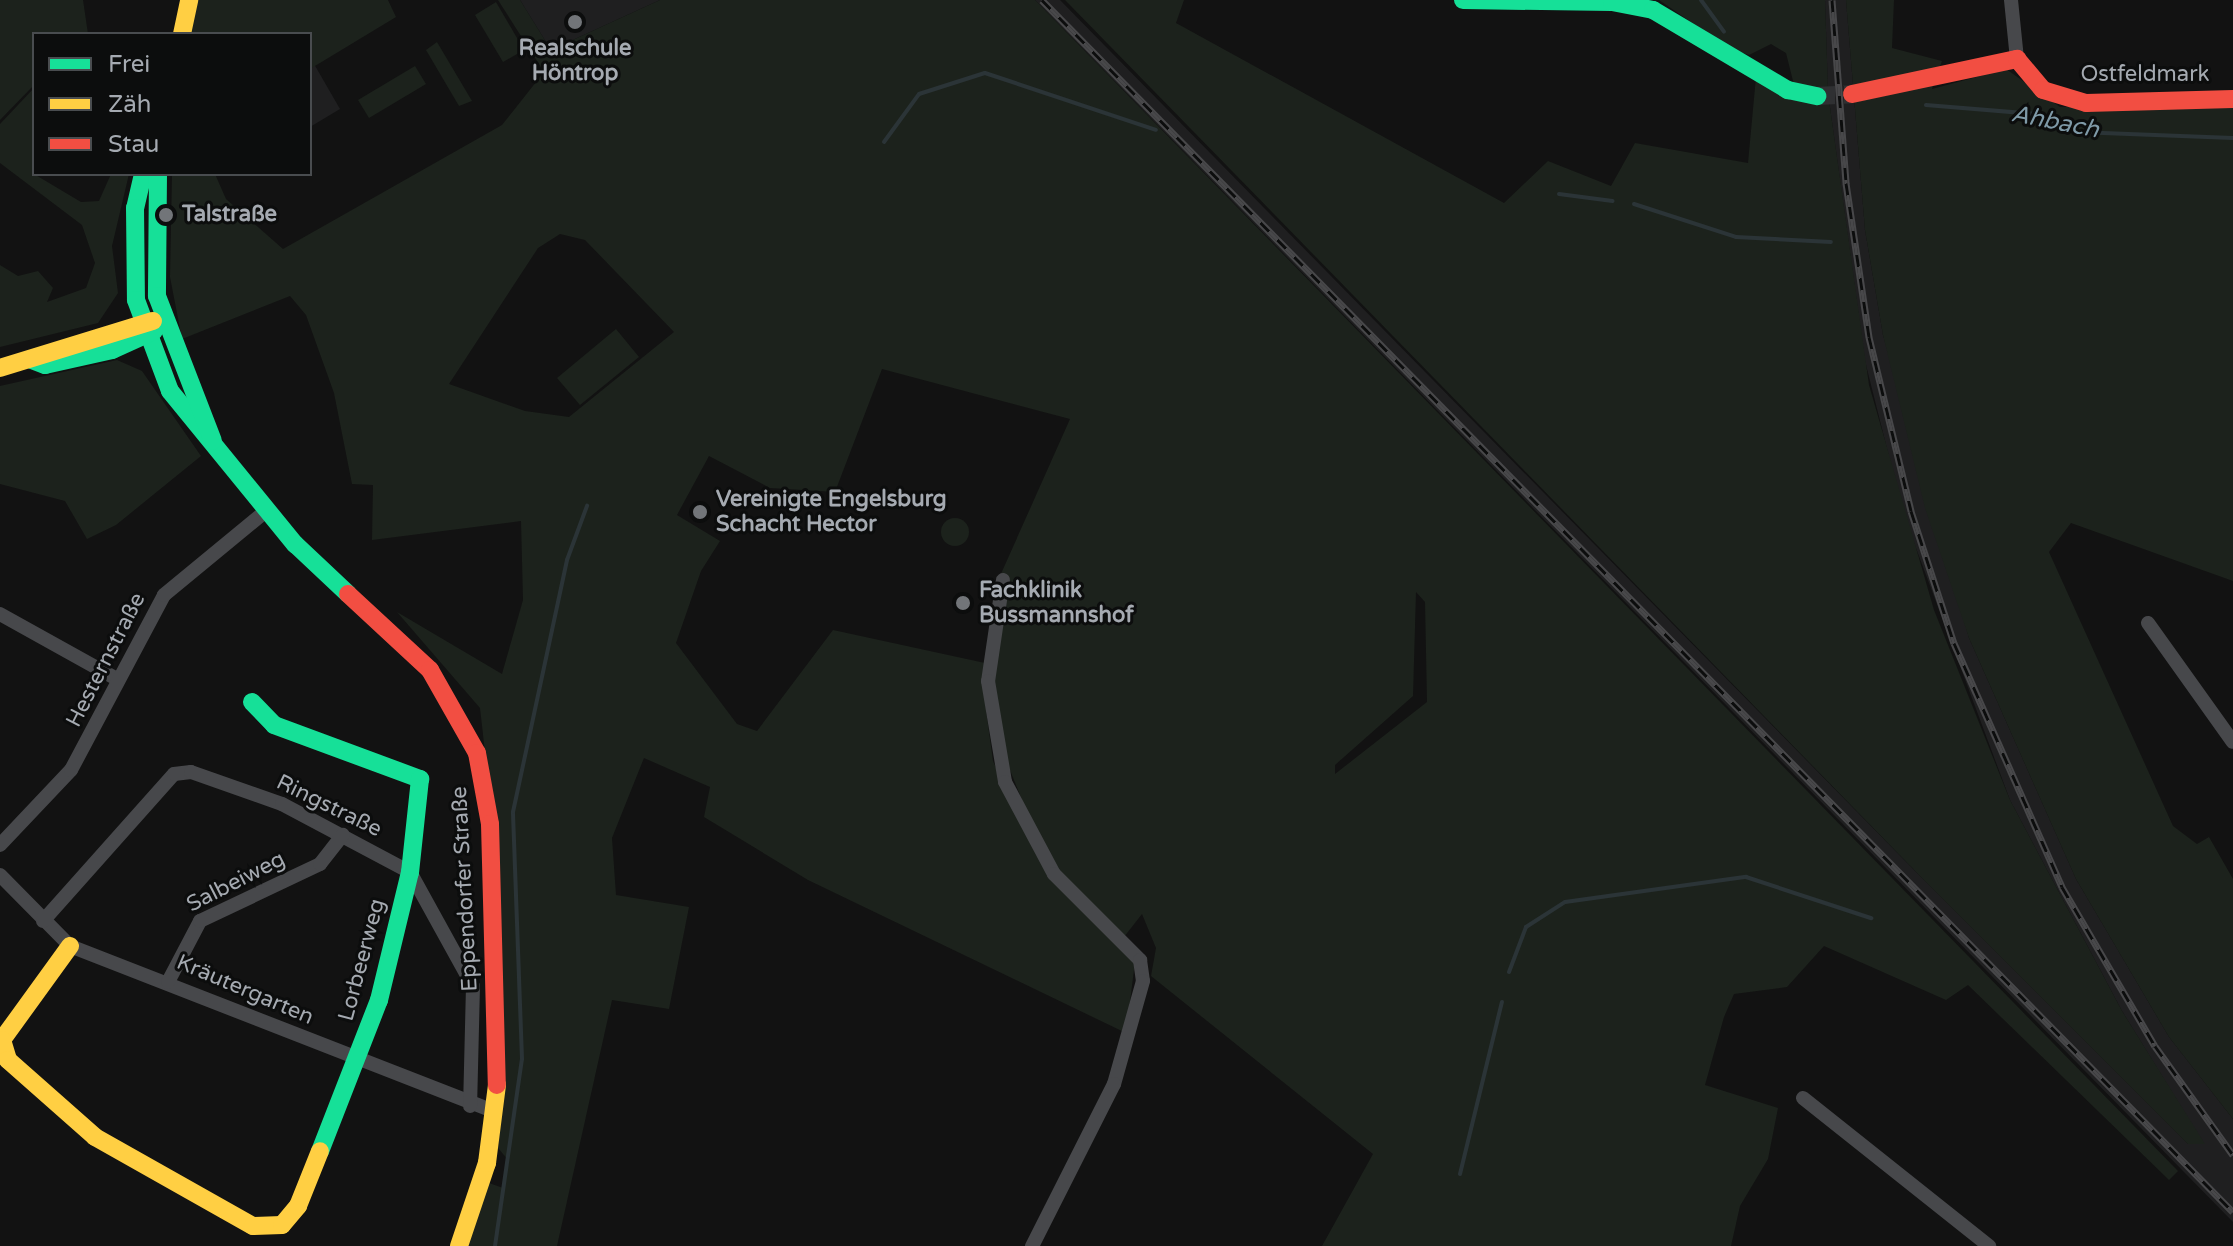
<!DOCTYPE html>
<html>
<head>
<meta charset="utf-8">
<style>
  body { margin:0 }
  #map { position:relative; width:2233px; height:1246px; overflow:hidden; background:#121212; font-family:"Varela Round",sans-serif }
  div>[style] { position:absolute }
  .built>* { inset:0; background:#1f1f20 }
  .green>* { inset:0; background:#1c221c }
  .round { border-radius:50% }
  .stream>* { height:4px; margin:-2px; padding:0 2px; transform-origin:2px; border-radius:2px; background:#2b3437 }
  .secondary-tunnel>* { height:18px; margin-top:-9px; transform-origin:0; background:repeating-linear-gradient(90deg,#2f3032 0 18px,transparent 0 27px) }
  .street>* { height:14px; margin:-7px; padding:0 7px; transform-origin:7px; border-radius:7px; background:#47484b }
  .fast>* { height:18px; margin:-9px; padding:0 9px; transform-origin:9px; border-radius:9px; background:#16e098 }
  .slow>* { height:18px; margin:-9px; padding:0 9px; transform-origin:9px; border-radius:9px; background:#ffcf43 }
  .jam>* { height:18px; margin:-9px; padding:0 9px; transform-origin:9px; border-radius:9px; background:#f24e42 }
  .rail>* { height:7px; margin-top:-3.5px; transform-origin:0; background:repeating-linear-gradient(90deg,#0c0d0d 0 12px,#48484a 0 24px); box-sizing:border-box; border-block:2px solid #48484a }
  .dots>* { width:22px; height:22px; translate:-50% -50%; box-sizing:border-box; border:4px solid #0c0d0d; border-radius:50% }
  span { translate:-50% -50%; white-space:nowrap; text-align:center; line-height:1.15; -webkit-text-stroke:6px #0c0d0d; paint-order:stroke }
  .poi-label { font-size:22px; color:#a5aab1; font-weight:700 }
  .left { translate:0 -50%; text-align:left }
  .street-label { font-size:22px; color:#a5aab1 }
  .water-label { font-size:24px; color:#7f9aa8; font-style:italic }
  .legend { position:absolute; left:32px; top:32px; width:280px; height:144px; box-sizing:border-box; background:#0c0d0d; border:2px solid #494c4f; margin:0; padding:10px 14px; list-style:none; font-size:24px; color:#a5aab1 }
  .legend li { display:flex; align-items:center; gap:16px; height:40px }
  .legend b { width:40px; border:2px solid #494c4f }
</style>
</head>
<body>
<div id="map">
  <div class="built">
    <div style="clip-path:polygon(520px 0,660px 0,551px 50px)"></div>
    <div style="clip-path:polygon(1035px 0,1060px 0,1924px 880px,2188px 1144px,2204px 1144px,2122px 1011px,2010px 800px,1904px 516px,1865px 361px,1828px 93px,1825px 0,1846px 0,1865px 230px,1883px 335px,1969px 638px,2076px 879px,2169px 1037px,2233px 1119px,2233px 1222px)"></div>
    <div style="clip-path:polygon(310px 57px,340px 109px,310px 127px)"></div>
  </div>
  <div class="green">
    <div style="clip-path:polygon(0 0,83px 0,88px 34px,34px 34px,34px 85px,0 120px)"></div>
    <div style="clip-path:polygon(195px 0,388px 0,396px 17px,310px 69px,310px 34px,187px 34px)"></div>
    <div style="clip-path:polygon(evenodd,498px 0,520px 0,551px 50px,660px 0,1035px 0,2178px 1171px,2169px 1180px,1968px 985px,1946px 1000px,1824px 946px,1787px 987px,1734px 994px,1724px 1017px,1705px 1085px,1778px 1108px,1768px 1159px,1740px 1206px,1731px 1246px,1322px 1246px,1373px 1154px,1151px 976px,1156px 948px,1142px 914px,1124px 937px,1066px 880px,1040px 845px,986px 710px,993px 761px,1036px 855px,1135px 962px,1126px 1033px,808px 880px,704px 817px,710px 787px,644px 758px,612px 838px,616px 895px,689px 907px,669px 1009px,612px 1000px,557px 1246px,466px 1246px,489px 1183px,503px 1188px,509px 1161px,498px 1148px,505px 1079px,498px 867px,480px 708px,397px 612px,502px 674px,523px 600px,521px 521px,372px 540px,373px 485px,352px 484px,334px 393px,306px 315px,290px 296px,182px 339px,170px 277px,172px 174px,215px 174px,226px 199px,283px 249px,502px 125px,544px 72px,498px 0,560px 234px,585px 240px,674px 332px,569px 417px,525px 411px,449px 384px,538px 248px,560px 234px,498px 0,882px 369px,1070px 419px,1000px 576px,985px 663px,833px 630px,757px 731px,737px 724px,676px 643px,701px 571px,720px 541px,677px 515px,709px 456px,770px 488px,835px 492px,882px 369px,498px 0,1416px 592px,1425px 602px,1427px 702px,1335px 774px,1335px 765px,1413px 696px,1416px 592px)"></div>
    <div style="clip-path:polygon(1065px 0,1184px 0,1176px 23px,1504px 203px,1548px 161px,1611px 186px,1635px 143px,1748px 163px,1756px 77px,1792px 99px,1828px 93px,1869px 385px,1934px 610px,2010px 800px,2122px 1011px,2205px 1144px,2188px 1144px,1924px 880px)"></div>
    <div style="clip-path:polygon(1659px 0,1825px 0,1828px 90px,1794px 85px,1786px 53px,1771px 44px,1749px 55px,1730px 49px)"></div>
    <div style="clip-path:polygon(1846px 0,1894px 0,1892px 48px,1942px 61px,1932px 89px,2006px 69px,2060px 107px,2233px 106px,2233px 581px,2071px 523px,2049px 552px,2173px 826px,2197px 844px,2209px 837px,2233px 879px,2233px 1119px,2169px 1037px,2076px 879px,1969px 638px,1925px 508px,1883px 335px,1865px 230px)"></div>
    <div style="clip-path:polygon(496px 2px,524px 50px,503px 62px,475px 15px)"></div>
    <div style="clip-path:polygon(437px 42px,472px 101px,459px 106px,426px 50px)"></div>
    <div style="clip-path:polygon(415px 66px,426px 84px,369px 118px,358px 100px)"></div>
    <div style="clip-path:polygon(34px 88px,34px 174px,81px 202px,99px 201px,111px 174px,129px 174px,112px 246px,118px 293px,98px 323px,0 347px,0 265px,18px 276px,38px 271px,53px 288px,47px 302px,86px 288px,95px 263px,82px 225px,0 163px,0 124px)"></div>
    <div style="clip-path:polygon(616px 329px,639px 357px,580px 405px,557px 378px)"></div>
    <div style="clip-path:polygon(117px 360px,142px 371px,201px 456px,116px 525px,87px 539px,65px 501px,0 484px,0 386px)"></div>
    <div class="round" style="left:941px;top:518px;width:28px;height:28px"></div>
  </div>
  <div class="stream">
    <div style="left:1701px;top:0;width:39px;rotate:54deg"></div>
    <div style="left:1926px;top:105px;width:109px;rotate:4.7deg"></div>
    <div style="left:2035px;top:114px;width:46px;rotate:23.2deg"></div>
    <div style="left:2077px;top:132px;width:156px;rotate:2.2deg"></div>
    <div style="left:884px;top:142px;width:59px;rotate:-53.9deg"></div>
    <div style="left:919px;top:94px;width:69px;rotate:-17.7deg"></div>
    <div style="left:985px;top:73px;width:180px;rotate:18.4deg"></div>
    <div style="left:1559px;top:194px;width:54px;rotate:7.4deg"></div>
    <div style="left:1634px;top:204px;width:107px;rotate:17.9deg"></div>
    <div style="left:1736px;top:237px;width:95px;rotate:3deg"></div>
    <div style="left:1509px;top:972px;width:48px;rotate:-69.3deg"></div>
    <div style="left:1526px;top:927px;width:46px;rotate:-32.7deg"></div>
    <div style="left:1565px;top:902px;width:183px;rotate:-7.9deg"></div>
    <div style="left:1746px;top:877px;width:132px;rotate:18.2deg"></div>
    <div style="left:1460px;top:1174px;width:177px;rotate:-76.3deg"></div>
    <div style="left:495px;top:1246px;width:189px;rotate:-81.8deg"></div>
    <div style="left:522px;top:1059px;width:247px;rotate:-92.1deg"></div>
    <div style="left:513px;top:812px;width:258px;rotate:-77.9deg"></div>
    <div style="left:567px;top:560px;width:58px;rotate:-69.7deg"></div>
  </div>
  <div class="secondary-tunnel">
    <div style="left:1817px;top:96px;width:35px;rotate:-3deg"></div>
  </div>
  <div class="street">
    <div style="left:2011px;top:0;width:59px;rotate:84.2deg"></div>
    <div style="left:1003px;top:580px;width:102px;rotate:98.4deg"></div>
    <div style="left:988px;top:681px;width:102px;rotate:80.4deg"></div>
    <div style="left:1005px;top:782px;width:104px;rotate:62deg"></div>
    <div style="left:1054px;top:874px;width:122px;rotate:45deg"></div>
    <div style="left:1140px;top:960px;width:21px;rotate:82deg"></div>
    <div style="left:1143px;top:981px;width:107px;rotate:105.7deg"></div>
    <div style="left:1114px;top:1084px;width:182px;rotate:116.8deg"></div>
    <div style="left:0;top:614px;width:134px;rotate:29.1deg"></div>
    <div style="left:2148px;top:623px;width:146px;rotate:54.5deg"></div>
    <div style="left:0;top:845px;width:103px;rotate:-46.6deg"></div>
    <div style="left:71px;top:770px;width:198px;rotate:-62deg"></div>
    <div style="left:164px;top:595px;width:132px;rotate:-39.5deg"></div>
    <div style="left:0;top:875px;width:100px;rotate:45.4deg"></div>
    <div style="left:70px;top:946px;width:456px;rotate:21.3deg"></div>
    <div style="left:43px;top:921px;width:197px;rotate:-48.3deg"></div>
    <div style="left:174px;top:774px;width:17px;rotate:-7deg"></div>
    <div style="left:191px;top:772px;width:96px;rotate:19.4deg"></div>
    <div style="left:282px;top:804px;width:145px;rotate:28deg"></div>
    <div style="left:410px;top:872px;width:130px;rotate:61.1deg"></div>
    <div style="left:473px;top:986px;width:120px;rotate:91.4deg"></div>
    <div style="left:168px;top:982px;width:69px;rotate:-62.3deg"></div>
    <div style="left:200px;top:921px;width:133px;rotate:-25.4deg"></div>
    <div style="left:320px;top:864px;width:37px;rotate:-52deg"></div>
    <div style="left:1803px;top:1098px;width:238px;rotate:38.5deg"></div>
  </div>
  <div class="fast">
    <div style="left:1463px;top:0;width:149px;rotate:0.8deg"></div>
    <div style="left:1612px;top:2px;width:42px;rotate:11deg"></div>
    <div style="left:1653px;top:10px;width:157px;rotate:30.7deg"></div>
    <div style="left:1788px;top:90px;width:30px;rotate:12deg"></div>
    <div style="left:143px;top:174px;width:35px;rotate:103deg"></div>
    <div style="left:135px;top:208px;width:92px;rotate:89.4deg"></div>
    <div style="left:136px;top:300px;width:97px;rotate:69.5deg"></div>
    <div style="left:170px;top:391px;width:198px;rotate:50.8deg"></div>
    <div style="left:295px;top:544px;width:73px;rotate:43.3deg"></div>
    <div style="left:158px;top:174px;width:122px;rotate:90.5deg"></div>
    <div style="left:157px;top:296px;width:155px;rotate:68.9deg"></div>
    <div style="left:32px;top:360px;width:14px;rotate:21deg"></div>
    <div style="left:45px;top:365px;width:69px;rotate:-12.6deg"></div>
    <div style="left:112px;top:350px;width:46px;rotate:-24.3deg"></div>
    <div style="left:252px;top:702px;width:32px;rotate:46deg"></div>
    <div style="left:274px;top:725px;width:156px;rotate:20.3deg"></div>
    <div style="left:420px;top:779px;width:94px;rotate:96.1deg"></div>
    <div style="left:410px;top:872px;width:132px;rotate:103.6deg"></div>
    <div style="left:379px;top:1000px;width:162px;rotate:111.3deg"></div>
  </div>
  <div class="slow">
    <div style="left:182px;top:34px;width:35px;rotate:-78deg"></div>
    <div style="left:0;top:368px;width:160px;rotate:-17.1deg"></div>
    <div style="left:70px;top:946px;width:116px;rotate:125.9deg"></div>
    <div style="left:2px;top:1040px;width:21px;rotate:73deg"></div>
    <div style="left:8px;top:1060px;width:116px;rotate:41.5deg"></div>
    <div style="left:95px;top:1137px;width:181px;rotate:29.4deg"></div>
    <div style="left:253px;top:1226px;width:29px;rotate:-2deg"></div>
    <div style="left:282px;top:1225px;width:25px;rotate:-50deg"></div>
    <div style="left:298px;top:1206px;width:59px;rotate:-68.2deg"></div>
    <div style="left:459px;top:1246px;width:88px;rotate:-71.4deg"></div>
    <div style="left:487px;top:1163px;width:79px;rotate:-82.7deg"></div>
  </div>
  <div class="jam">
    <div style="left:1852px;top:94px;width:169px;rotate:-12deg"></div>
    <div style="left:2017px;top:59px;width:40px;rotate:50deg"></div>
    <div style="left:2043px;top:90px;width:45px;rotate:16.8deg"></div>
    <div style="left:2086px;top:103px;width:147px;rotate:-1.6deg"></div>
    <div style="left:348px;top:594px;width:112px;rotate:42.8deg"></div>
    <div style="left:430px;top:670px;width:95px;rotate:60.5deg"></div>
    <div style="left:477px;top:753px;width:72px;rotate:79.6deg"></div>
    <div style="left:490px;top:824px;width:261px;rotate:88.5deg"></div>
  </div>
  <div class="rail">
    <div style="left:1042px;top:0;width:1699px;rotate:45.5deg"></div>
    <div style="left:1832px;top:0;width:184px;rotate:85.6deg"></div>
    <div style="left:1846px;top:183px;width:156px;rotate:81.5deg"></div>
    <div style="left:1869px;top:337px;width:179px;rotate:76.4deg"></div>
    <div style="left:1911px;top:511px;width:139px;rotate:72deg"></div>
    <div style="left:1954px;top:643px;width:267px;rotate:66.1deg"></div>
    <div style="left:2062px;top:887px;width:184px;rotate:59.7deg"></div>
    <div style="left:2155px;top:1046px;width:134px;rotate:54.4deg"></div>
  </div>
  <div class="dots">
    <div style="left:575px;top:22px;background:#727579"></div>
    <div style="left:166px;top:215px;background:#727579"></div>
    <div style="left:700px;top:512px;background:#727579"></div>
    <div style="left:963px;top:603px;background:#727579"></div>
  </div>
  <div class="poi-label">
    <span style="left:575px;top:61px">Realschule<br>Höntrop</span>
    <span class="left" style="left:182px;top:215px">Talstraße</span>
    <span class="left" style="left:716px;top:512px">Vereinigte Engelsburg<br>Schacht Hector</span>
    <span class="left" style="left:979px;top:603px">Fachklinik<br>Bussmannshof</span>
  </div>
  <div class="street-label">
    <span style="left:2145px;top:75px">Ostfeldmark</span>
    <span style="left:106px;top:660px;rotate:-63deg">Hesternstraße</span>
    <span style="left:329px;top:806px;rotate:26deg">Ringstraße</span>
    <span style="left:236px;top:882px;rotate:-27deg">Salbeiweg</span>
    <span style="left:465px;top:889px;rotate:-93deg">Eppendorfer Straße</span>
    <span style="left:362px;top:960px;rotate:-75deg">Lorbeerweg</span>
    <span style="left:245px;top:990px;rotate:23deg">Kräutergarten</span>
  </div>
  <div class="water-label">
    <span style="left:2055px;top:122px;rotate:11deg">Ahbach</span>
  </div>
  <ul class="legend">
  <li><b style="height:10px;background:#16e098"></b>Frei</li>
  <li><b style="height:10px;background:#ffcf43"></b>Zäh</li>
  <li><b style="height:10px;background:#f24e42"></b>Stau</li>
  </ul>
</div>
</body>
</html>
